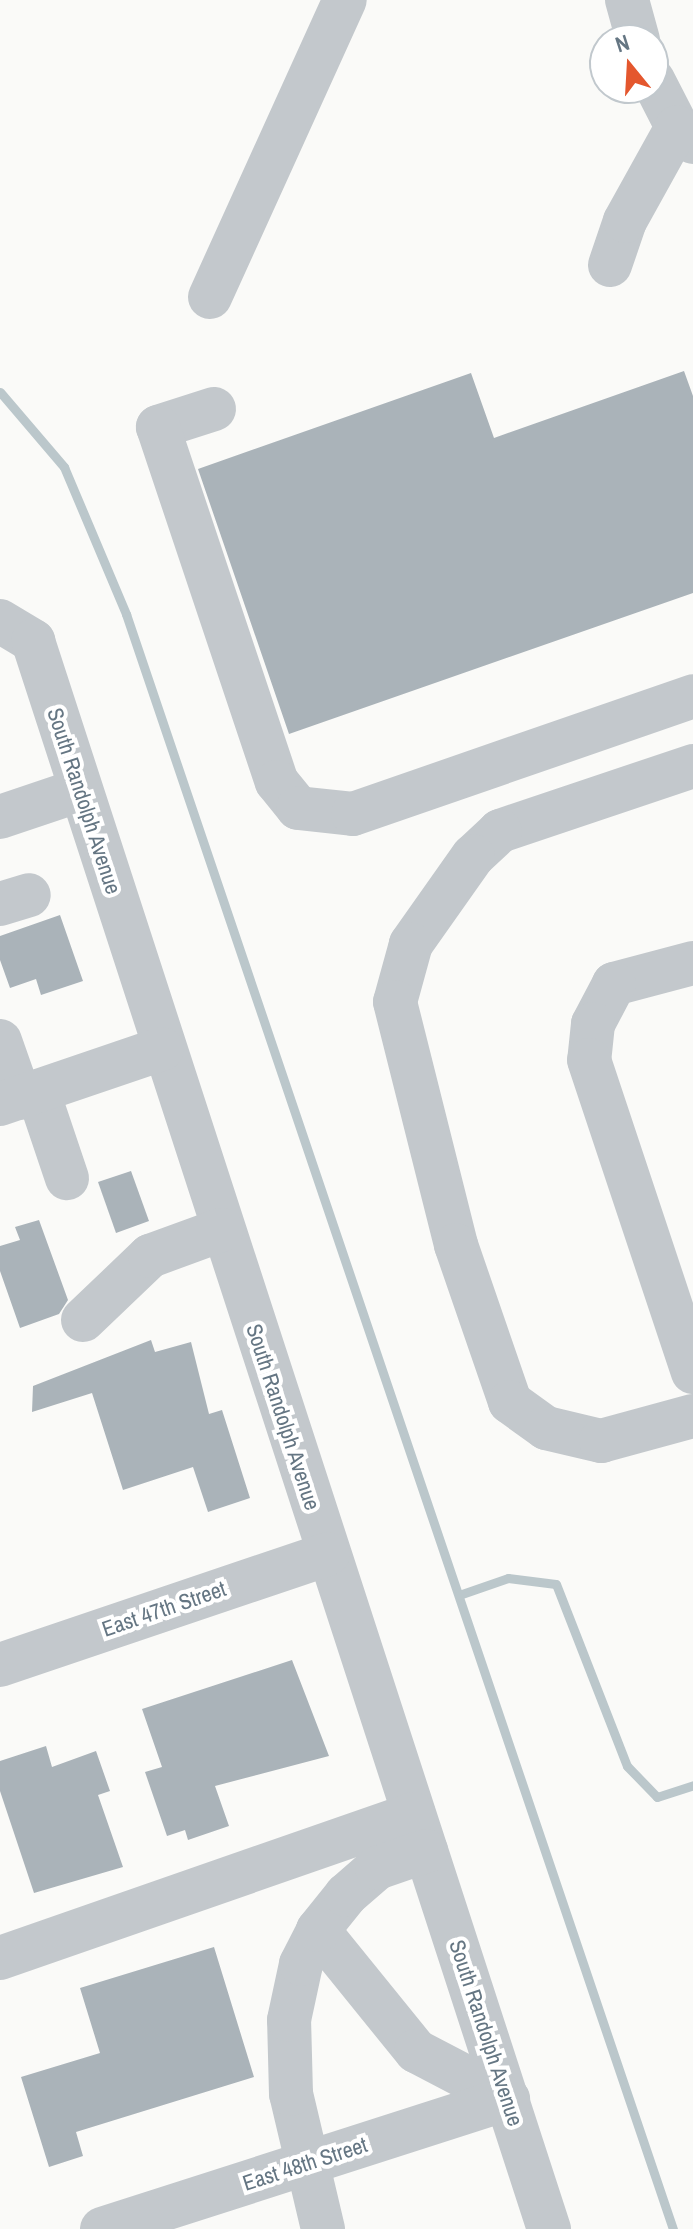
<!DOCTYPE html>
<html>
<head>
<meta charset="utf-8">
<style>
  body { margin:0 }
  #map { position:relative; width:693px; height:2229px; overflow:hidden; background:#fafaf8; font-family:"Archivo Narrow",sans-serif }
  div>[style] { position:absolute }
  .stream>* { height:9px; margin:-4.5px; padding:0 4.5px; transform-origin:4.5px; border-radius:4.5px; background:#bbc7cb }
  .building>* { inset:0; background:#aab3b9 }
  .minor>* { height:44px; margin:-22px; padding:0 22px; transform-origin:22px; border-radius:22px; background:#c3c8cc }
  span { translate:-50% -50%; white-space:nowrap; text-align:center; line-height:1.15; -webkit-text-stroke:8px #fff; paint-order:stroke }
  .street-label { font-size:22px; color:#657683 }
  .north { position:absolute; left:589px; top:24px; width:80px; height:80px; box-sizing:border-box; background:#fff; border:2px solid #c1c8cd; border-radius:50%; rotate:342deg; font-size:22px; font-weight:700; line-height:32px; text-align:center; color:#657683 }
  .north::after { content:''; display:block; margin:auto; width:28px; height:36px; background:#e4572e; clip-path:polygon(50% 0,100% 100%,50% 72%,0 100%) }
</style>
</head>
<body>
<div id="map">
  <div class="stream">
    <div style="left:0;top:392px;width:99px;rotate:49.5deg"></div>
    <div style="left:64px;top:467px;width:160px;rotate:67.1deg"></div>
    <div style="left:126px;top:614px;width:1705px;rotate:71.29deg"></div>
    <div style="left:459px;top:1595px;width:52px;rotate:-19.1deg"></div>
    <div style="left:508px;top:1578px;width:48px;rotate:7.1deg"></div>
    <div style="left:556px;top:1584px;width:195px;rotate:68.7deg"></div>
    <div style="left:627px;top:1766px;width:43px;rotate:45.9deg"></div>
    <div style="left:657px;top:1797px;width:38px;rotate:-18deg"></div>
  </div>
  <div class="building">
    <div style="clip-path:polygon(684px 371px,693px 396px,693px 593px,289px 734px,198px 469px,471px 373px,494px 438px)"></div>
    <div style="clip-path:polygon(60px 915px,83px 981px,41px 995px,36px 979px,10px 988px,0 960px,0 936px)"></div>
    <div style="clip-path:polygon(131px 1171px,149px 1221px,116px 1233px,98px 1182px)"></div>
    <div style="clip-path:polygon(39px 1220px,68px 1300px,59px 1314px,20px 1328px,0 1271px,0 1246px,20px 1240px,15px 1227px)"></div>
    <div style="clip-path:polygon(151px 1340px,155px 1352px,191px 1342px,209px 1414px,222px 1410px,250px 1498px,208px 1512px,193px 1467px,123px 1490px,92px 1393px,32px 1412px,33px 1386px)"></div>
    <div style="clip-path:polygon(292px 1660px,329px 1756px,215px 1786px,229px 1826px,188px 1840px,185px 1830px,167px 1836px,145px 1772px,162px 1767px,142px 1709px)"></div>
    <div style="clip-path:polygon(46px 1746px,52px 1767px,96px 1751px,110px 1791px,98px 1795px,123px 1867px,34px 1893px,0 1791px,0 1761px)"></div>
    <div style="clip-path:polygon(214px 1947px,254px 2077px,76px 2132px,83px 2156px,49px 2167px,21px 2077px,100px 2053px,80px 1988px)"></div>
  </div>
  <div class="minor">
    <div style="left:627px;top:0;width:41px;rotate:74.6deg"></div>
    <div style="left:653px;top:80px;width:53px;rotate:62.9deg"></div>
    <div style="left:677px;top:127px;width:22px;rotate:43deg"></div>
    <div style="left:610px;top:265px;width:46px;rotate:-71.2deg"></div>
    <div style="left:625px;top:221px;width:107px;rotate:-61deg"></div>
    <div style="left:210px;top:297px;width:326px;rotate:-65.6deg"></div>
    <div style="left:214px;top:409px;width:59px;rotate:162.2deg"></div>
    <div style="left:158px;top:427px;width:374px;rotate:71.5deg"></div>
    <div style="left:277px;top:782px;width:33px;rotate:51deg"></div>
    <div style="left:298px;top:808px;width:55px;rotate:6.2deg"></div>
    <div style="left:353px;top:814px;width:360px;rotate:-19.1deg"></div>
    <div style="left:0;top:621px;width:39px;rotate:31deg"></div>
    <div style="left:33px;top:641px;width:1670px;rotate:72deg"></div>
    <div style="left:693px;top:766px;width:204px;rotate:161.4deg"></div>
    <div style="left:500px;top:831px;width:37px;rotate:137deg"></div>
    <div style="left:473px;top:856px;width:108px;rotate:125.2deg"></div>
    <div style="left:411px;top:944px;width:60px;rotate:105.4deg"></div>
    <div style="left:395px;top:1002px;width:251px;rotate:75.9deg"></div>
    <div style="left:456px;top:1245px;width:166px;rotate:71deg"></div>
    <div style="left:510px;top:1402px;width:44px;rotate:35.8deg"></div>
    <div style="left:546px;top:1428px;width:57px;rotate:13.3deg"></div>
    <div style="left:601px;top:1441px;width:95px;rotate:-15.2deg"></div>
    <div style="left:0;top:817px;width:84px;rotate:-18.6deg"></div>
    <div style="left:0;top:904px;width:30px;rotate:-17deg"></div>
    <div style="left:693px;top:963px;width:82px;rotate:165.1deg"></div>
    <div style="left:614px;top:984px;width:45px;rotate:117.7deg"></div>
    <div style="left:593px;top:1024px;width:36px;rotate:96deg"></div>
    <div style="left:589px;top:1060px;width:329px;rotate:71.6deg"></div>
    <div style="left:0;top:1041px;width:60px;rotate:70.7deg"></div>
    <div style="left:38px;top:1092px;width:91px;rotate:71.4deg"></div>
    <div style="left:0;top:1104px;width:171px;rotate:-18.8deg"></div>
    <div style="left:83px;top:1320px;width:93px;rotate:-43.7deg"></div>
    <div style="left:150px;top:1256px;width:76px;rotate:-20.1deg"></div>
    <div style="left:0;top:1665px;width:346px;rotate:-18.7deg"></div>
    <div style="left:318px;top:1930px;width:156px;rotate:51deg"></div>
    <div style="left:416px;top:2051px;width:104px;rotate:27.6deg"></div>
    <div style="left:0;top:1958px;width:438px;rotate:-19.2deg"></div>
    <div style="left:102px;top:2229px;width:426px;rotate:-17.8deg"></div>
    <div style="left:323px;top:2229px;width:139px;rotate:-103.3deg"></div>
    <div style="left:291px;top:2094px;width:74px;rotate:-91.5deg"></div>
    <div style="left:289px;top:2020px;width:57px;rotate:-77.9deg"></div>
    <div style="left:301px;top:1964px;width:38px;rotate:-63deg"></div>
    <div style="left:318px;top:1930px;width:45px;rotate:-51.3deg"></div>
    <div style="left:346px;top:1895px;width:41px;rotate:-41.1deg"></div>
    <div style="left:377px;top:1868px;width:52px;rotate:-19.1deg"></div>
  </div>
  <div class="street-label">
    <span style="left:84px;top:801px;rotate:72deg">South Randolph Avenue</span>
    <span style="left:283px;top:1417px;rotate:72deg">South Randolph Avenue</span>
    <span style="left:164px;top:1609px;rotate:-19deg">East 47th Street</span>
    <span style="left:486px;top:2033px;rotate:72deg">South Randolph Avenue</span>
    <span style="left:305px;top:2164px;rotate:-18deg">East 48th Street</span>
  </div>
  <div class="north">N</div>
</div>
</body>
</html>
